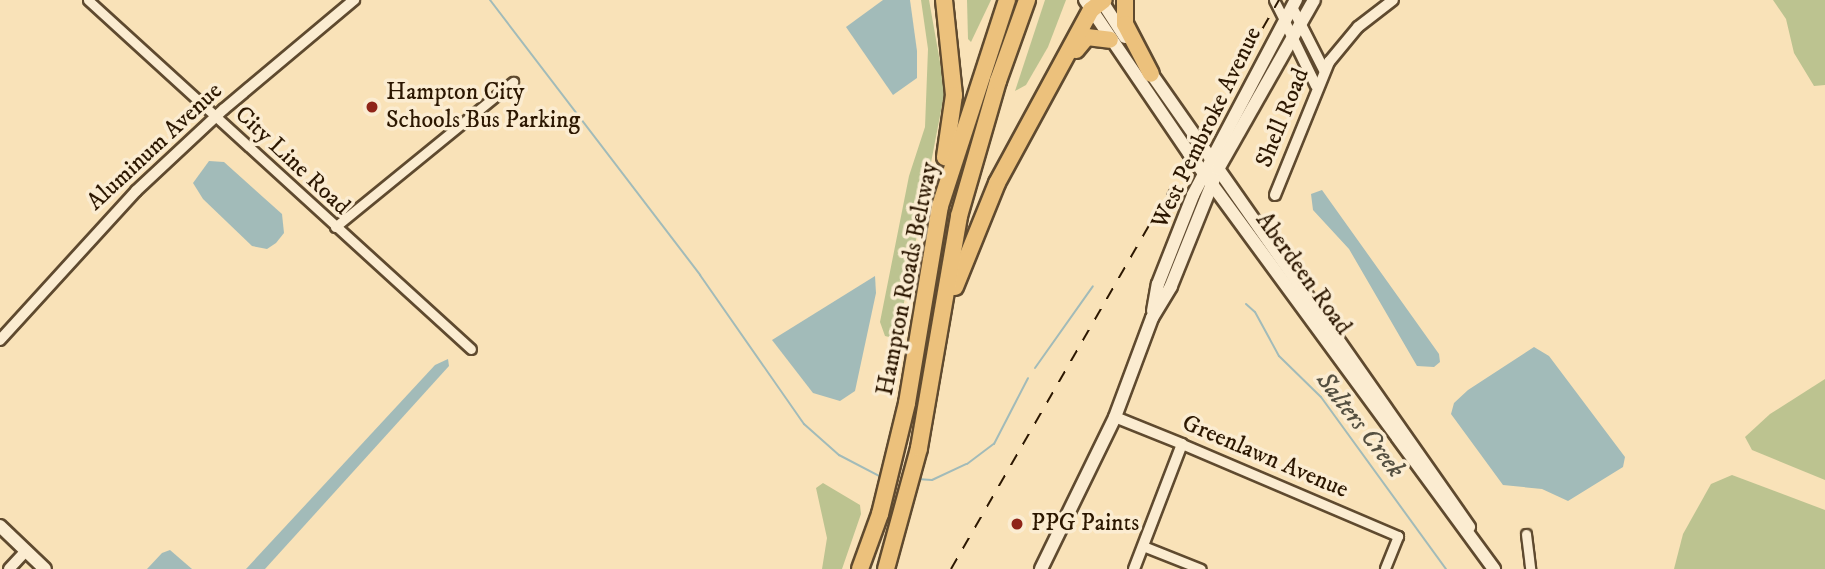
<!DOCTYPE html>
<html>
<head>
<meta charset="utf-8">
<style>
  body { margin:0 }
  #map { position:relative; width:1825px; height:569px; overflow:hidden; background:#f9e2b8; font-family:"IM FELL DW Pica",serif }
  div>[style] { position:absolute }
  .green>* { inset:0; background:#bcc390 }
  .water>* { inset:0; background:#a2bbb9 }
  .stream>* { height:2px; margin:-1px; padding:0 1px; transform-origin:1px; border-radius:1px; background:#a2bbb9 }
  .roads { filter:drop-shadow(2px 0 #5f4a2f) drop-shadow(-2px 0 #5f4a2f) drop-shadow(0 2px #5f4a2f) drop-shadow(0 -2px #5f4a2f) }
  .minor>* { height:9px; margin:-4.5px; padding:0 4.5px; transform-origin:4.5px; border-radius:4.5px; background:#fbecd1 }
  .tertiary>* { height:10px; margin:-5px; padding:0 5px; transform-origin:5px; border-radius:5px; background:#fbecd1 }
  .secondary>* { height:12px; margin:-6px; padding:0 6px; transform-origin:6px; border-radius:6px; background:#fbecd1 }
  .motorway>* { height:16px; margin:-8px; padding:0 8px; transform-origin:8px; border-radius:8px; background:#ecc17c }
  .rail>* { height:2px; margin-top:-1px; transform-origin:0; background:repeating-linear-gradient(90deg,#2c1701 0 12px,transparent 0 24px) }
  .dots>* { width:19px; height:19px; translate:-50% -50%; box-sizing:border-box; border:4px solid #fbecd1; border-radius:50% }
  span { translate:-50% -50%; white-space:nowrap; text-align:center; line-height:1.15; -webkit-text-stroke:7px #fbecd1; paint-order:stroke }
  .poi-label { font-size:24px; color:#2c1701 }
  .left { translate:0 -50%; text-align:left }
  .street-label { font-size:24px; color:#2c1701 }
  .water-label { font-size:26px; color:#555041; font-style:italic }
</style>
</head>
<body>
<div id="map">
  <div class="green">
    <div style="clip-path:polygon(921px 0,929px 0,945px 90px,897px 339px,885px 336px,880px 322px,909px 176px,925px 127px,928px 49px)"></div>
    <div style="clip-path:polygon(967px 0,991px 0,971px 42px,968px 39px)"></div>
    <div style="clip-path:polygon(1045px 0,1066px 0,1048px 47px,1026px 85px,1015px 91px)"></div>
    <div style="clip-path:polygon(1773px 0,1825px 0,1825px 85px,1814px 86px,1794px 53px,1786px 19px)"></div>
    <div style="clip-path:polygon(1825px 379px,1825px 480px,1752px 450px,1745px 437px,1770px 414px)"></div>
    <div style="clip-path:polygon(1732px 475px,1825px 510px,1825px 569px,1674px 569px,1683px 534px,1711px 484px)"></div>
    <div style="clip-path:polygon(823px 483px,860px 505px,861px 514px,842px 569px,822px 569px,827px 538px,816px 488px)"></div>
  </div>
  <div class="water">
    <div style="clip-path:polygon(883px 0,910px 0,917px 51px,917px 78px,893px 95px,846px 27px)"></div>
    <div style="clip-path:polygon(209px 161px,224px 162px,282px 214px,284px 233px,276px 243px,267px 249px,252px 246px,203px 199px,193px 183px)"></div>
    <div style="clip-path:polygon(1322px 190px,1439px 354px,1440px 362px,1434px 367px,1417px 366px,1349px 249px,1313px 210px,1311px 194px)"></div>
    <div style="clip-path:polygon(875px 276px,876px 293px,855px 391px,840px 401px,813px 393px,772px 340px)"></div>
    <div style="clip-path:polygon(1534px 347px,1549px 356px,1625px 457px,1623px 467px,1568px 501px,1542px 489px,1503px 485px,1451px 414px,1454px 403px,1468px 390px)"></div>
    <div style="clip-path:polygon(448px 359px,449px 366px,265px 569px,246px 569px,435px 365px)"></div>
    <div style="clip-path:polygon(170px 550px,192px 569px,147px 569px,162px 553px)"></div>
  </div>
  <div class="stream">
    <div style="left:490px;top:0;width:346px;rotate:52.6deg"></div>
    <div style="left:700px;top:275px;width:182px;rotate:55.1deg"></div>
    <div style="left:804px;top:424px;width:47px;rotate:41.5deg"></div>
    <div style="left:839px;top:455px;width:50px;rotate:27.6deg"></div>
    <div style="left:1246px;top:304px;width:12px;rotate:42deg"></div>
    <div style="left:1255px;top:312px;width:50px;rotate:61.4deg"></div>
    <div style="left:1279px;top:356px;width:59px;rotate:44.3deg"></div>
    <div style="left:1321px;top:397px;width:213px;rotate:54deg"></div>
    <div style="left:1035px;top:368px;width:100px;rotate:-54.7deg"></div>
    <div style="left:917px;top:479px;width:15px;rotate:4deg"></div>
    <div style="left:932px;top:480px;width:38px;rotate:-25deg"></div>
    <div style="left:967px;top:464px;width:34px;rotate:-37deg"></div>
    <div style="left:994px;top:444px;width:74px;rotate:-62.7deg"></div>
  </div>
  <div class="roads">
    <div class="minor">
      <div style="left:88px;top:0;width:518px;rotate:42.34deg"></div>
      <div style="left:1274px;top:0;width:22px;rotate:63deg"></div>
      <div style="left:335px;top:227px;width:230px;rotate:-39.2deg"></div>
      <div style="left:1182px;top:444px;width:235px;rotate:23.1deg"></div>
      <div style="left:1398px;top:536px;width:35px;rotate:112deg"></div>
      <div style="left:1526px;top:534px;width:35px;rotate:83deg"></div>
      <div style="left:1143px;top:546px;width:62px;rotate:21.6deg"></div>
    </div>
    <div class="tertiary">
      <div style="left:1292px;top:7px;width:71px;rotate:63.1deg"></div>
      <div style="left:1284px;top:20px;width:73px;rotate:64.1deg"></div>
      <div style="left:1275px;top:195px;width:144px;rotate:-67.9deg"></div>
      <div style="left:1329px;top:62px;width:45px;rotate:-50.4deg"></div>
      <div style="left:1358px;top:27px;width:44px;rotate:-37.6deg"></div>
      <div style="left:0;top:340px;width:202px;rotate:-47.6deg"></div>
      <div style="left:136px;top:191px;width:120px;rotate:-43deg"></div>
      <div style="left:224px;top:109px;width:170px;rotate:-40deg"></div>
      <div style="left:1115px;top:417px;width:72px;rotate:21.9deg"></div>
      <div style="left:1182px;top:444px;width:134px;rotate:111deg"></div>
      <div style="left:9px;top:569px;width:25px;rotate:-47deg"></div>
    </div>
    <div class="secondary">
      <div style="left:1085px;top:0;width:185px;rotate:55.8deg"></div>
      <div style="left:1189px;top:153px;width:516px;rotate:53.75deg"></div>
      <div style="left:1101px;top:0;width:44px;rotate:57deg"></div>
      <div style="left:1146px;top:66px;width:563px;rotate:54.98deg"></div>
      <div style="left:1153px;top:311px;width:27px;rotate:-80deg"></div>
      <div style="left:1158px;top:284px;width:96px;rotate:-68.5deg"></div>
      <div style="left:1193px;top:195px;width:221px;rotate:-62.2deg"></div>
      <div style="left:0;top:526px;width:62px;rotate:43.7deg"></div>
      <div style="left:1041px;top:569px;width:169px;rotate:-64deg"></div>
      <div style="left:1115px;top:417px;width:106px;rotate:-69.5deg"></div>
      <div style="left:1152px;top:318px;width:37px;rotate:-59deg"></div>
      <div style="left:1171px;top:286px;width:126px;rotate:-68.1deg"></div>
      <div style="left:1218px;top:169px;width:194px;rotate:-60.4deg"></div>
    </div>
    <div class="motorway">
      <div style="left:944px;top:0;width:96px;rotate:84deg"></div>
      <div style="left:954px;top:95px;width:63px;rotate:98.3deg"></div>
      <div style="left:1125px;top:0;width:24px;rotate:90deg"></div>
      <div style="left:1125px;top:24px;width:56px;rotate:62.5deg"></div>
      <div style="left:1076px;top:50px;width:17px;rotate:-50deg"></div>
      <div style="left:1087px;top:37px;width:23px;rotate:7deg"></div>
      <div style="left:955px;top:287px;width:112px;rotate:-68deg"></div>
      <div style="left:997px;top:183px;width:197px;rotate:-61.5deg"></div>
      <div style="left:1091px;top:10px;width:16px;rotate:-38deg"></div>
      <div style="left:860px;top:569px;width:59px;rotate:-70deg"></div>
      <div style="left:880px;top:514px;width:114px;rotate:-76.3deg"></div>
      <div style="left:907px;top:403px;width:200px;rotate:-80.5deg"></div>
      <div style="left:940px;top:206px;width:217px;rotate:-72deg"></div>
      <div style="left:886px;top:569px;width:125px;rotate:-74.7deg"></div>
      <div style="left:919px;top:448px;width:235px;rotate:-80.2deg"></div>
      <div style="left:959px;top:216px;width:141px;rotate:-73.9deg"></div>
      <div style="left:998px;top:81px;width:86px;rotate:-70.3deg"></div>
    </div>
  </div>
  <div class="rail">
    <div style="left:951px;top:569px;width:657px;rotate:-60.04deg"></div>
  </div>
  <div class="dots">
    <div style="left:372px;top:107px;background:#8f2418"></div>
    <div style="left:1017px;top:524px;background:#8f2418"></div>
  </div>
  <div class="poi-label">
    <span class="left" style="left:386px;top:107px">Hampton City<br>Schools Bus Parking</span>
    <span class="left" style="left:1031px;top:524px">PPG Paints</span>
  </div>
  <div class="street-label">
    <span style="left:1283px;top:118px;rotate:-68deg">Shell Road</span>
    <span style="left:1207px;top:128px;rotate:-64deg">West Pembroke Avenue</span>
    <span style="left:155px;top:147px;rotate:-43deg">Aluminum Avenue</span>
    <span style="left:292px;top:161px;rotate:43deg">City Line Road</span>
    <span style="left:1303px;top:274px;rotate:54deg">Aberdeen Road</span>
    <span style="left:908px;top:279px;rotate:-79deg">Hampton Roads Beltway</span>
    <span style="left:1265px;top:457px;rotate:23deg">Greenlawn Avenue</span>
  </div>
  <div class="water-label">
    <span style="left:1360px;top:425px;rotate:52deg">Salters Creek</span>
  </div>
</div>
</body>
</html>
